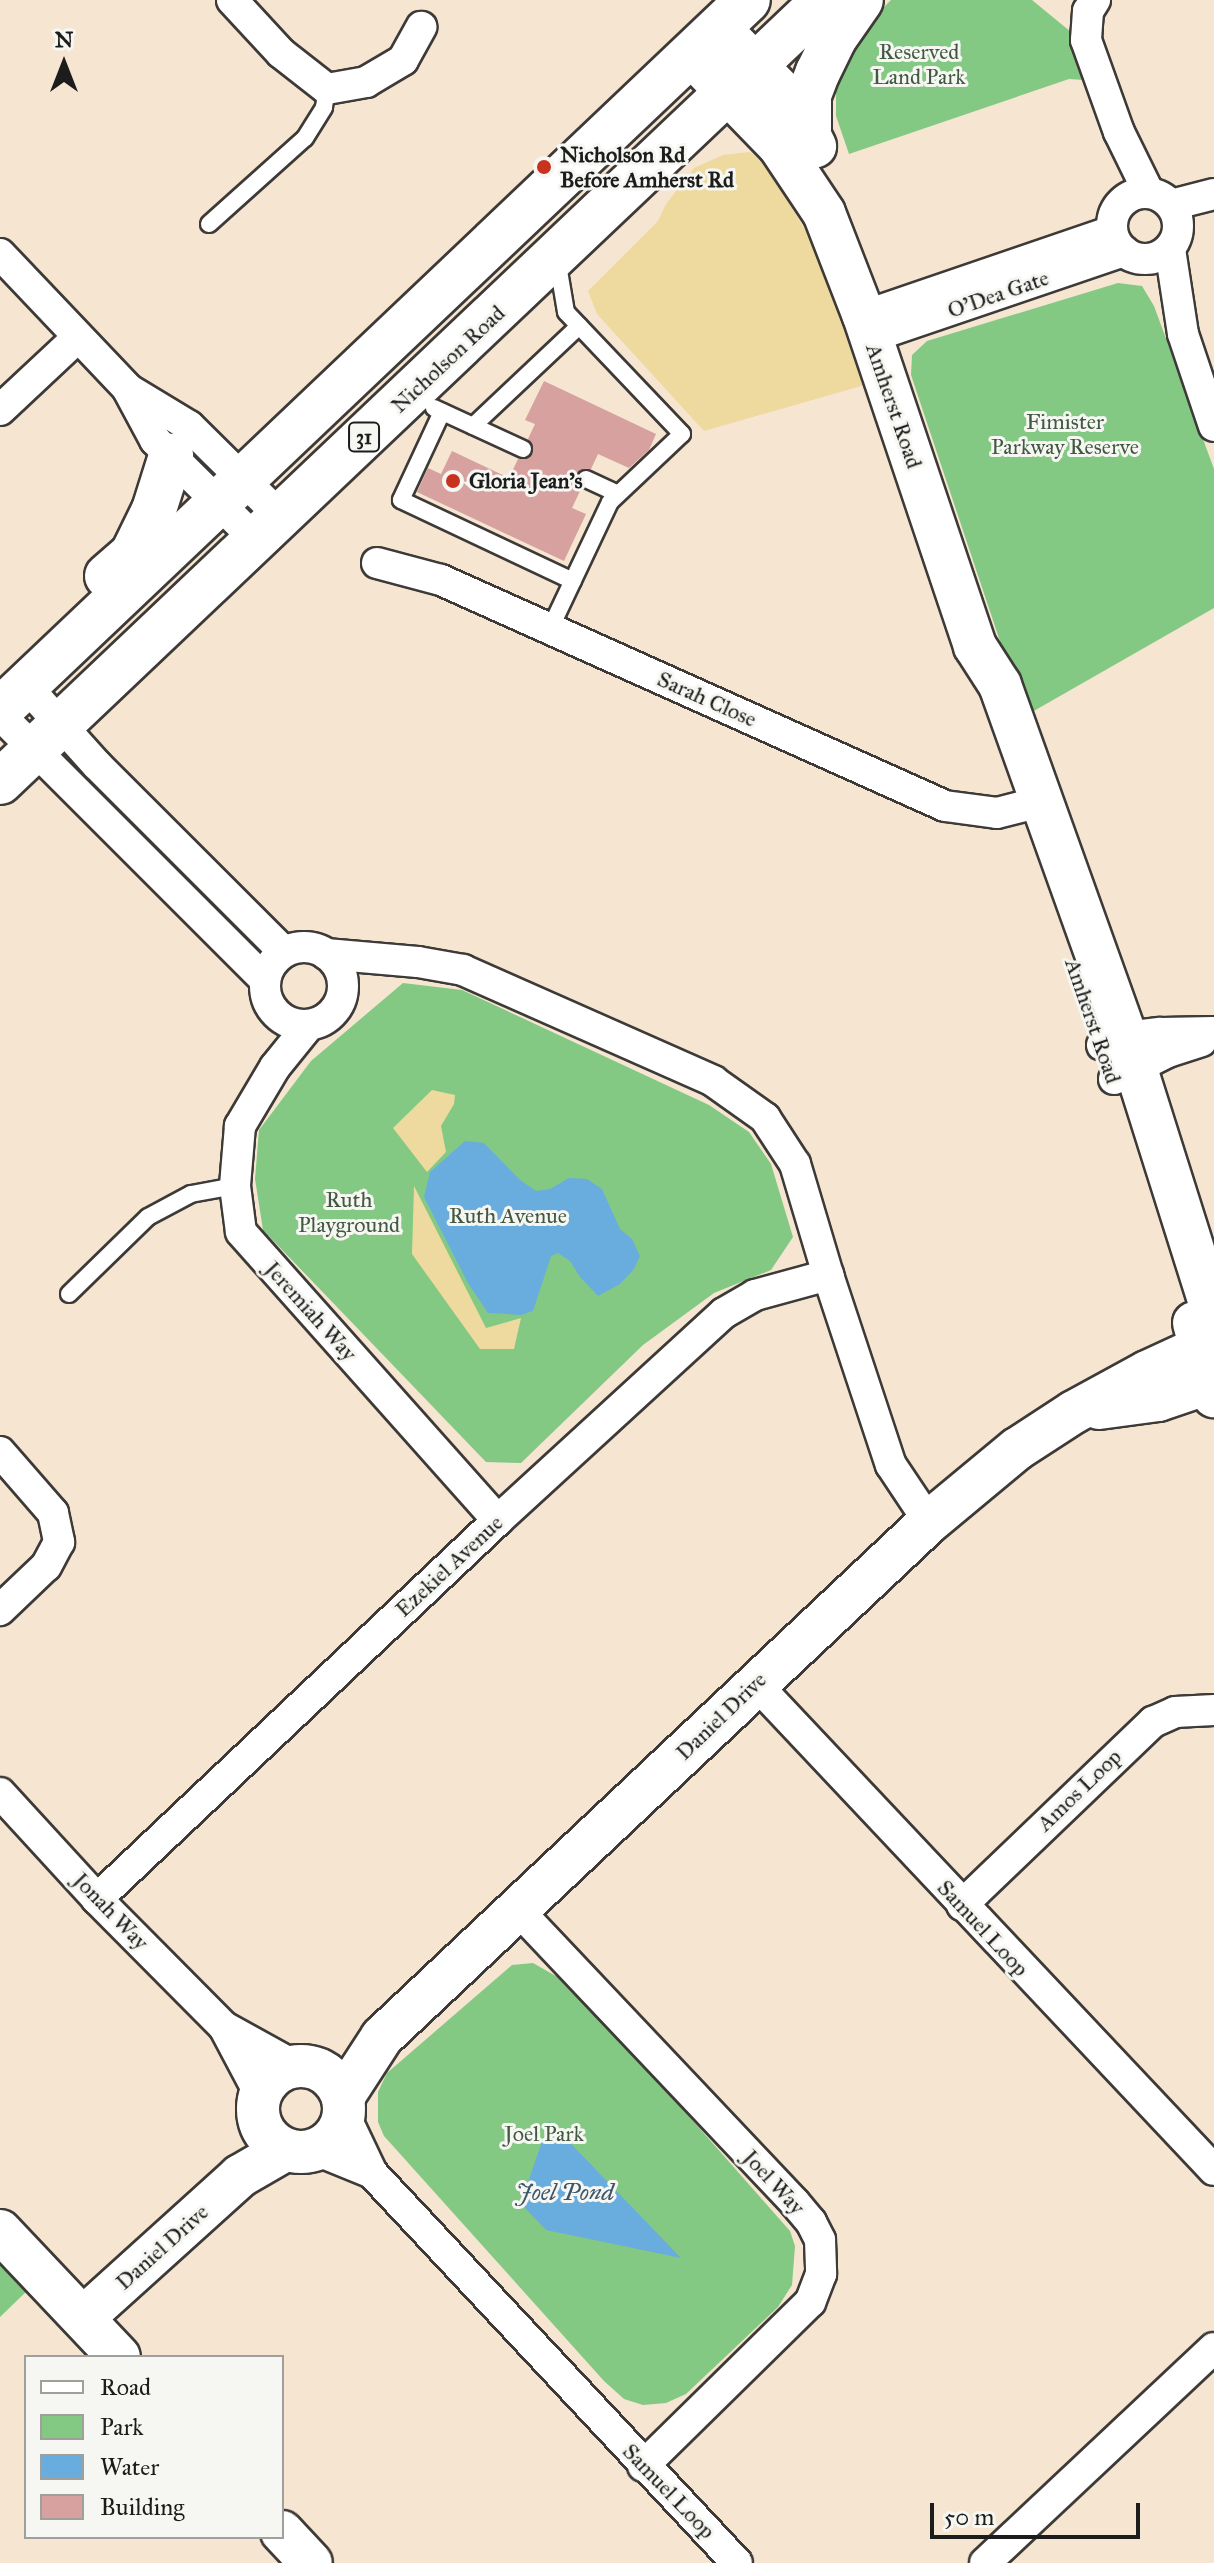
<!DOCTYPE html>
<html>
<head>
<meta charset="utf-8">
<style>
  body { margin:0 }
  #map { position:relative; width:1214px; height:2563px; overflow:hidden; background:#f5e5d1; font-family:"IM FELL Great Primer",serif }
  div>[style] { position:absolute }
  .green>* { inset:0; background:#84c983 }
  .sand>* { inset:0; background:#eeda9e }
  .water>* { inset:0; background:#69acde }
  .building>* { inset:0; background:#d6a19e }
  .roads { filter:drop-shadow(2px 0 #3d3a37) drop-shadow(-2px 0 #3d3a37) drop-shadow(0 2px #3d3a37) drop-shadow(0 -2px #3d3a37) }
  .lane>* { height:16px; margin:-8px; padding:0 8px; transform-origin:8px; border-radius:8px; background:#fff }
  .street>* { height:30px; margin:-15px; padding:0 15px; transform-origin:15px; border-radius:15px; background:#fff }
  .street>.ring { margin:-15px; padding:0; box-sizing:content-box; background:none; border:30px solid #fff; border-radius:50% }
  .secondary>* { height:42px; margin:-21px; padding:0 21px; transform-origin:21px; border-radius:21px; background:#fff }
  .secondary>.ring { margin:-21px; padding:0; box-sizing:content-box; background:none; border:42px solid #fff; border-radius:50% }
  .primary>* { height:44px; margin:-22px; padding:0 22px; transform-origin:22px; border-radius:22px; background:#fff }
  .dots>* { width:22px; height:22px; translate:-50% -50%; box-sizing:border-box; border:4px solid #f6f6f2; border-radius:50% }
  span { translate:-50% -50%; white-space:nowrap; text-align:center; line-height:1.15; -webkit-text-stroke:6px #f6f6f2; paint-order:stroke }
  .shield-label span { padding:2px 6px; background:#f6f6f2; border:2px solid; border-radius:6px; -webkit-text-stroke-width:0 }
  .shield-label { font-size:20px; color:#1c1c1c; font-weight:700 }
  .park-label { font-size:22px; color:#405940 }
  .poi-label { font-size:22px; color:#1c1c1c; font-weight:700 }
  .left { translate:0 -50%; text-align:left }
  .street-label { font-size:22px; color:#1c1c1c }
  .water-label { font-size:24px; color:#3b566a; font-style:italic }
  .legend { position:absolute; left:24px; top:2355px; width:260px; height:184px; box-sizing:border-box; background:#f6f6f2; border:2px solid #9f9f9c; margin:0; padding:10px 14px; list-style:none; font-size:24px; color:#1c1c1c }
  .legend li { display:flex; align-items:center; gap:16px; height:40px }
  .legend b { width:40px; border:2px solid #9f9f9c }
  .north { position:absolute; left:24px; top:24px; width:80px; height:80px; -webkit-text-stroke:6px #f6f6f2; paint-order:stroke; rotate:0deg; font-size:22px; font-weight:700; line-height:32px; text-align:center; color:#1c1c1c }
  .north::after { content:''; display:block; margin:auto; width:28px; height:36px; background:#1c1c1c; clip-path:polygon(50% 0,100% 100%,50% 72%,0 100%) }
  .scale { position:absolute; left:930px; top:2503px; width:210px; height:36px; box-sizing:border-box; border:4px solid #1c1c1c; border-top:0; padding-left:10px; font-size:24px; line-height:28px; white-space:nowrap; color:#1c1c1c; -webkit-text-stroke:6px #f6f6f2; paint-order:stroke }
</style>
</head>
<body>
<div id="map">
  <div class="green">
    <div style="clip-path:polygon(891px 0,1032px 0,1088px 46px,1099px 81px,1069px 79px,849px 154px,836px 116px,836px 88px,872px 19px)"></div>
    <div style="clip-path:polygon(1118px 283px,1142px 286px,1154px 306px,1214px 469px,1214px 608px,1025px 716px,911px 375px,912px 355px,927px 341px)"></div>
    <div style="clip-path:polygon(403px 983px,462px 990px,709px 1105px,749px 1132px,771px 1164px,793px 1237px,771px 1270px,714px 1293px,643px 1345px,521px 1463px,486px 1462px,263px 1230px,255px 1179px,259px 1130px,311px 1061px)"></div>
    <div style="clip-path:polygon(533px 1963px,575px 1987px,790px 2231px,795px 2246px,792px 2285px,778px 2307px,686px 2394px,666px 2403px,643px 2405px,624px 2399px,604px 2381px,384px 2136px,378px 2122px,378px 2092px,387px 2073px,512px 1965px)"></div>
    <div style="clip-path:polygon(0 2259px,29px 2289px,0 2317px)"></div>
  </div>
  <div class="sand">
    <div style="clip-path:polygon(750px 152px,765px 165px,816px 247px,868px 384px,704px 431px,597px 314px,588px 291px,658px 221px,666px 204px,694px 168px,723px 155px)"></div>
    <div style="clip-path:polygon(432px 1090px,455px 1095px,454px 1104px,441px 1126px,446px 1152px,427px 1172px,393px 1128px)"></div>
    <div style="clip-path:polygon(414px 1186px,486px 1328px,521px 1318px,514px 1349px,480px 1349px,412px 1254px)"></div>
  </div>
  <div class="water">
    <div style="clip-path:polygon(465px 1141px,484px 1143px,520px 1180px,536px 1191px,550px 1189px,569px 1178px,587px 1179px,602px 1189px,620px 1229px,632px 1239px,640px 1256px,634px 1269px,620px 1284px,598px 1296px,580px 1277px,570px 1261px,558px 1253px,551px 1256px,533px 1311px,521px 1315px,488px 1313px,468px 1283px,424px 1197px,430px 1172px)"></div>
    <div style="clip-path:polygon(549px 2121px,681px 2258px,546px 2230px,524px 2207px,527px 2185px)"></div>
  </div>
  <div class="building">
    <div style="clip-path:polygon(544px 381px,656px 434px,649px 450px,629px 468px,598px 454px,591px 469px,576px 474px,575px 481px,581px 489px,572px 508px,586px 514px,564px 561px,417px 492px,428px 468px,441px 474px,452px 451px,509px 478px,518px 459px,529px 458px,533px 453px,528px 439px,535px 424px,525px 420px)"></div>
  </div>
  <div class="roads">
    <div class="lane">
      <div style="left:209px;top:224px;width:129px;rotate:-41.9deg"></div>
      <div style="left:305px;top:138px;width:36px;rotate:-58deg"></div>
      <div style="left:324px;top:107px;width:18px;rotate:-81deg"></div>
      <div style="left:434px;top:408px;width:98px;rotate:24.7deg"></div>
      <div style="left:442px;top:412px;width:97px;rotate:115deg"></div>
      <div style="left:401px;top:500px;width:190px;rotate:25.2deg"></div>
      <div style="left:473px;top:426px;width:146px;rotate:-43.3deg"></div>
      <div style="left:586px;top:479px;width:35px;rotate:25deg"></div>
      <div style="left:550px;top:629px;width:140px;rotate:-64.7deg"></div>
      <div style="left:610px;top:502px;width:99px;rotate:-43.4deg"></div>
      <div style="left:682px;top:434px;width:168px;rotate:-133.6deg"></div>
      <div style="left:566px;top:312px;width:54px;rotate:-99.6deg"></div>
      <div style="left:69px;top:1294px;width:110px;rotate:-44.3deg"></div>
      <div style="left:148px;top:1217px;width:49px;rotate:-28.1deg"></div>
      <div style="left:191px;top:1194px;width:45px;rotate:-10.3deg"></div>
    </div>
    <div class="street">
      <div style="left:232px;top:0;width:72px;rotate:47.2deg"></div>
      <div style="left:281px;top:53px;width:58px;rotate:38deg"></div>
      <div style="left:327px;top:89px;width:40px;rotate:-10deg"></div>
      <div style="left:366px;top:82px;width:43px;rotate:-30.7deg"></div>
      <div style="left:403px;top:60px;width:38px;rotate:-61deg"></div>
      <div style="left:1095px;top:0;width:13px;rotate:122deg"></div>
      <div style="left:1088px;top:11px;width:29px;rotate:94deg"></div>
      <div style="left:1086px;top:40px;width:98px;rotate:70.3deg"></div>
      <div style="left:1119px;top:132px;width:68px;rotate:63.8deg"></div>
      <div class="ring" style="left:1112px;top:193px;width:36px;height:36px"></div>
      <div style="left:1171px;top:205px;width:44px;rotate:-14.3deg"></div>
      <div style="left:1170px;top:249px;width:86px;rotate:81.3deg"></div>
      <div style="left:1183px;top:334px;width:97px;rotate:71.4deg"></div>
      <div style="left:0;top:254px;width:185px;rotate:46.5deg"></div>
      <div style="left:127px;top:388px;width:59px;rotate:61.7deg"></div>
      <div style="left:155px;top:440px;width:142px;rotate:44.7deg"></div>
      <div style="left:864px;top:316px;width:262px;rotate:-18.9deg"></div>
      <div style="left:871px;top:337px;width:267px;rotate:-18.8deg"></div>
      <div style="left:128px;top:389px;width:71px;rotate:31.2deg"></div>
      <div style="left:189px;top:426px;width:128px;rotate:44.7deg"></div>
      <div style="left:0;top:410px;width:107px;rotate:-43.1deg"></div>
      <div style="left:377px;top:563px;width:66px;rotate:14.9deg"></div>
      <div style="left:441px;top:580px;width:552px;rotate:24.15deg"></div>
      <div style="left:945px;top:806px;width:52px;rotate:7.7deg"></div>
      <div style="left:997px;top:813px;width:44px;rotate:-14.3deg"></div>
      <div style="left:26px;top:686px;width:106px;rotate:48.1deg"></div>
      <div style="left:97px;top:765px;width:263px;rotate:45deg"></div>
      <div style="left:0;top:715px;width:373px;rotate:45deg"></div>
      <div class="ring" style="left:265px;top:947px;width:48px;height:48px"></div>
      <div style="left:326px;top:954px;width:92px;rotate:5deg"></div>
      <div style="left:418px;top:962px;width:46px;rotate:10.1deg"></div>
      <div style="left:463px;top:970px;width:274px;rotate:23.9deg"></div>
      <div style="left:713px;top:1081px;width:64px;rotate:35.4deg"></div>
      <div style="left:765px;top:1118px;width:55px;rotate:56.9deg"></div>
      <div style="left:795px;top:1164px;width:116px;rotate:73.4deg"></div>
      <div style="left:828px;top:1275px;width:200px;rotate:71.7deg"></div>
      <div style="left:891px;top:1465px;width:69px;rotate:56.3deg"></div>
      <div style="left:309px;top:1025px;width:54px;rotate:129deg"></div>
      <div style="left:275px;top:1067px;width:69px;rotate:120.7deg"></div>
      <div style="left:240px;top:1126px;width:60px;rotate:94.8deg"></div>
      <div style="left:235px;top:1186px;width:46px;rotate:82.6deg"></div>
      <div style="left:241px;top:1232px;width:386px;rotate:48.3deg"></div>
      <div style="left:1102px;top:1045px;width:25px;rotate:-18deg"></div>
      <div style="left:1126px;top:1037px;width:35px;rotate:-7deg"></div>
      <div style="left:1161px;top:1033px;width:53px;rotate:-1.1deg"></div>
      <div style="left:1114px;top:1079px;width:60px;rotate:-26.6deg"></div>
      <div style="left:1168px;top:1052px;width:35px;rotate:-18deg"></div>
      <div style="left:0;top:1452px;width:81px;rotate:49deg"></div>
      <div style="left:53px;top:1513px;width:30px;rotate:78deg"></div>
      <div style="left:59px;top:1542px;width:27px;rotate:118deg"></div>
      <div style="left:46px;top:1566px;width:64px;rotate:136.3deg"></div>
      <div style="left:755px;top:1683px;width:669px;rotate:46.7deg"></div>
      <div style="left:0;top:1793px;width:144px;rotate:47.5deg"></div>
      <div style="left:97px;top:1899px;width:180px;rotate:45.2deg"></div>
      <div style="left:224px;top:2027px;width:77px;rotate:62.1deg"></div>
      <div style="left:97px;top:1899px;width:552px;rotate:-43.38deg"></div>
      <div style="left:498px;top:1520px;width:306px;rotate:-42.5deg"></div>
      <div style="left:724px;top:1313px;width:36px;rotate:-30deg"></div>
      <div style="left:755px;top:1295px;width:76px;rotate:-15.3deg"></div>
      <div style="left:962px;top:1905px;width:265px;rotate:-43.8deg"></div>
      <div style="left:1153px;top:1722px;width:24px;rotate:-24deg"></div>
      <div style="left:1175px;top:1712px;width:39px;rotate:-3deg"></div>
      <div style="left:518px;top:1910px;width:403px;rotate:46.6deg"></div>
      <div style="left:795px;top:2203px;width:25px;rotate:50deg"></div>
      <div style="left:811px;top:2222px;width:20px;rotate:63deg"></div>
      <div style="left:820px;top:2240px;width:34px;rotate:88deg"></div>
      <div style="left:821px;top:2274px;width:30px;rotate:111deg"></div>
      <div style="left:810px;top:2302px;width:234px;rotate:135.5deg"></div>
      <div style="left:226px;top:2028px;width:79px;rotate:28.8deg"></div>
      <div style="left:344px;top:2114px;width:65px;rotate:64.6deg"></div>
      <div style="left:372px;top:2173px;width:534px;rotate:46.9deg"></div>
      <div style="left:316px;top:2150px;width:61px;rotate:22.3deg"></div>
      <div style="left:985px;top:2563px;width:314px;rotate:-43.2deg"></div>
    </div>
    <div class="secondary">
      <div style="left:719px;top:28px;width:108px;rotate:45.4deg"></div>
      <div style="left:795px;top:105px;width:46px;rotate:64deg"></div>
      <div style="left:691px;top:55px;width:128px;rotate:45.9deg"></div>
      <div style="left:780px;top:147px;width:79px;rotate:56.3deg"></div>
      <div style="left:824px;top:213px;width:110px;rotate:68.8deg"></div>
      <div style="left:864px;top:316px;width:348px;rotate:71.4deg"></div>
      <div style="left:975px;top:646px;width:46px;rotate:57.3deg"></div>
      <div style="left:1000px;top:685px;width:374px;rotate:70.3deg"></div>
      <div style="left:1126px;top:1037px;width:293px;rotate:72.5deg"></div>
      <div style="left:1194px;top:1323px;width:76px;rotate:74.7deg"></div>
      <div style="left:1099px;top:1408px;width:60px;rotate:-7.7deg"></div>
      <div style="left:1158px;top:1400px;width:59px;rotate:-18.7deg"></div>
      <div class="ring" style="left:258px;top:2066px;width:44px;height:44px"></div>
      <div style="left:343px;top:2097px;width:72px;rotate:-57deg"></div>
      <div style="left:382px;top:2037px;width:751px;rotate:-43.27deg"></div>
      <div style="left:929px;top:1522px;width:114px;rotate:-39.7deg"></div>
      <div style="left:1017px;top:1449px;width:68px;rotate:-33deg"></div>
      <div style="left:1074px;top:1412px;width:83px;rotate:-28.7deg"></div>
      <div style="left:1147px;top:1372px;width:74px;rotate:-24.8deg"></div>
      <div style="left:0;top:2231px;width:173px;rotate:46.6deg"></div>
      <div style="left:83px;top:2318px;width:212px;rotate:-42.1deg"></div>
      <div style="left:240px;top:2176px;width:52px;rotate:-30deg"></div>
      <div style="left:282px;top:2532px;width:42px;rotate:46.9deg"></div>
    </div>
    <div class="primary">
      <div style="left:809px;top:129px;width:34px;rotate:-90deg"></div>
      <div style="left:809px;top:95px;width:25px;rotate:-69deg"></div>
      <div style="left:818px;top:72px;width:37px;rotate:-64deg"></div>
      <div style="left:834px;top:39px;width:47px;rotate:-55.3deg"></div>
      <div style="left:107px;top:576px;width:35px;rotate:-41deg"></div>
      <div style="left:133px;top:553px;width:48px;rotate:-64deg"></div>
      <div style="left:154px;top:510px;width:57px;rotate:-72.5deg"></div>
      <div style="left:0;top:710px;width:1031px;rotate:-43.51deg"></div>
      <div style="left:0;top:782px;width:1136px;rotate:-43.5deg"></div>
    </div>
  </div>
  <div class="dots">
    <div style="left:544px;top:167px;background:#c8321e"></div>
    <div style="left:453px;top:481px;background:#c8321e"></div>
  </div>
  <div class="shield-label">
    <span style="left:364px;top:437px">31</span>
  </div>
  <div class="park-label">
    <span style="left:919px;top:64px">Reserved<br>Land Park</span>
    <span style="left:1065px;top:434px">Fimister<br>Parkway Reserve</span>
    <span style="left:349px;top:1212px">Ruth<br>Playground</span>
    <span style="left:508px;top:1216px">Ruth Avenue</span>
    <span style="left:544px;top:2134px">Joel Park</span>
  </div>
  <div class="poi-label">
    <span class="left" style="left:560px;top:167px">Nicholson Rd<br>Before Amherst Rd</span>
    <span class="left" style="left:469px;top:481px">Gloria Jean's</span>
  </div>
  <div class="street-label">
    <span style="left:998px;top:294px;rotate:-19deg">O'Dea Gate</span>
    <span style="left:448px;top:359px;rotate:-43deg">Nicholson Road</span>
    <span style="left:894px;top:406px;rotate:71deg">Amherst Road</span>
    <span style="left:707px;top:699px;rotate:24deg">Sarah Close</span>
    <span style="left:1093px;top:1021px;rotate:71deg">Amherst Road</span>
    <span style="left:311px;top:1311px;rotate:48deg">Jeremiah Way</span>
    <span style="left:449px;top:1566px;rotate:-43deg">Ezekiel Avenue</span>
    <span style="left:721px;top:1716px;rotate:-44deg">Daniel Drive</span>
    <span style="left:1079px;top:1790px;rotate:-44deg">Amos Loop</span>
    <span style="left:111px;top:1911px;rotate:46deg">Jonah Way</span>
    <span style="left:983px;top:1928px;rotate:47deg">Samuel Loop</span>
    <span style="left:774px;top:2182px;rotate:47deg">Joel Way</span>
    <span style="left:162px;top:2247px;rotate:-42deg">Daniel Drive</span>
    <span style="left:669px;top:2491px;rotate:46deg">Samuel Loop</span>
  </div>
  <div class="water-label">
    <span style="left:565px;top:2193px">Joel Pond</span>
  </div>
  <ul class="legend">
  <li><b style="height:10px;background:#fff"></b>Road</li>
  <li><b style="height:22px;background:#84c983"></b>Park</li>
  <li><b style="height:22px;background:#69acde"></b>Water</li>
  <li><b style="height:22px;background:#d6a19e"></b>Building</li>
  </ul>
  <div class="north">N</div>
  <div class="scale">50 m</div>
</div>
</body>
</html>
